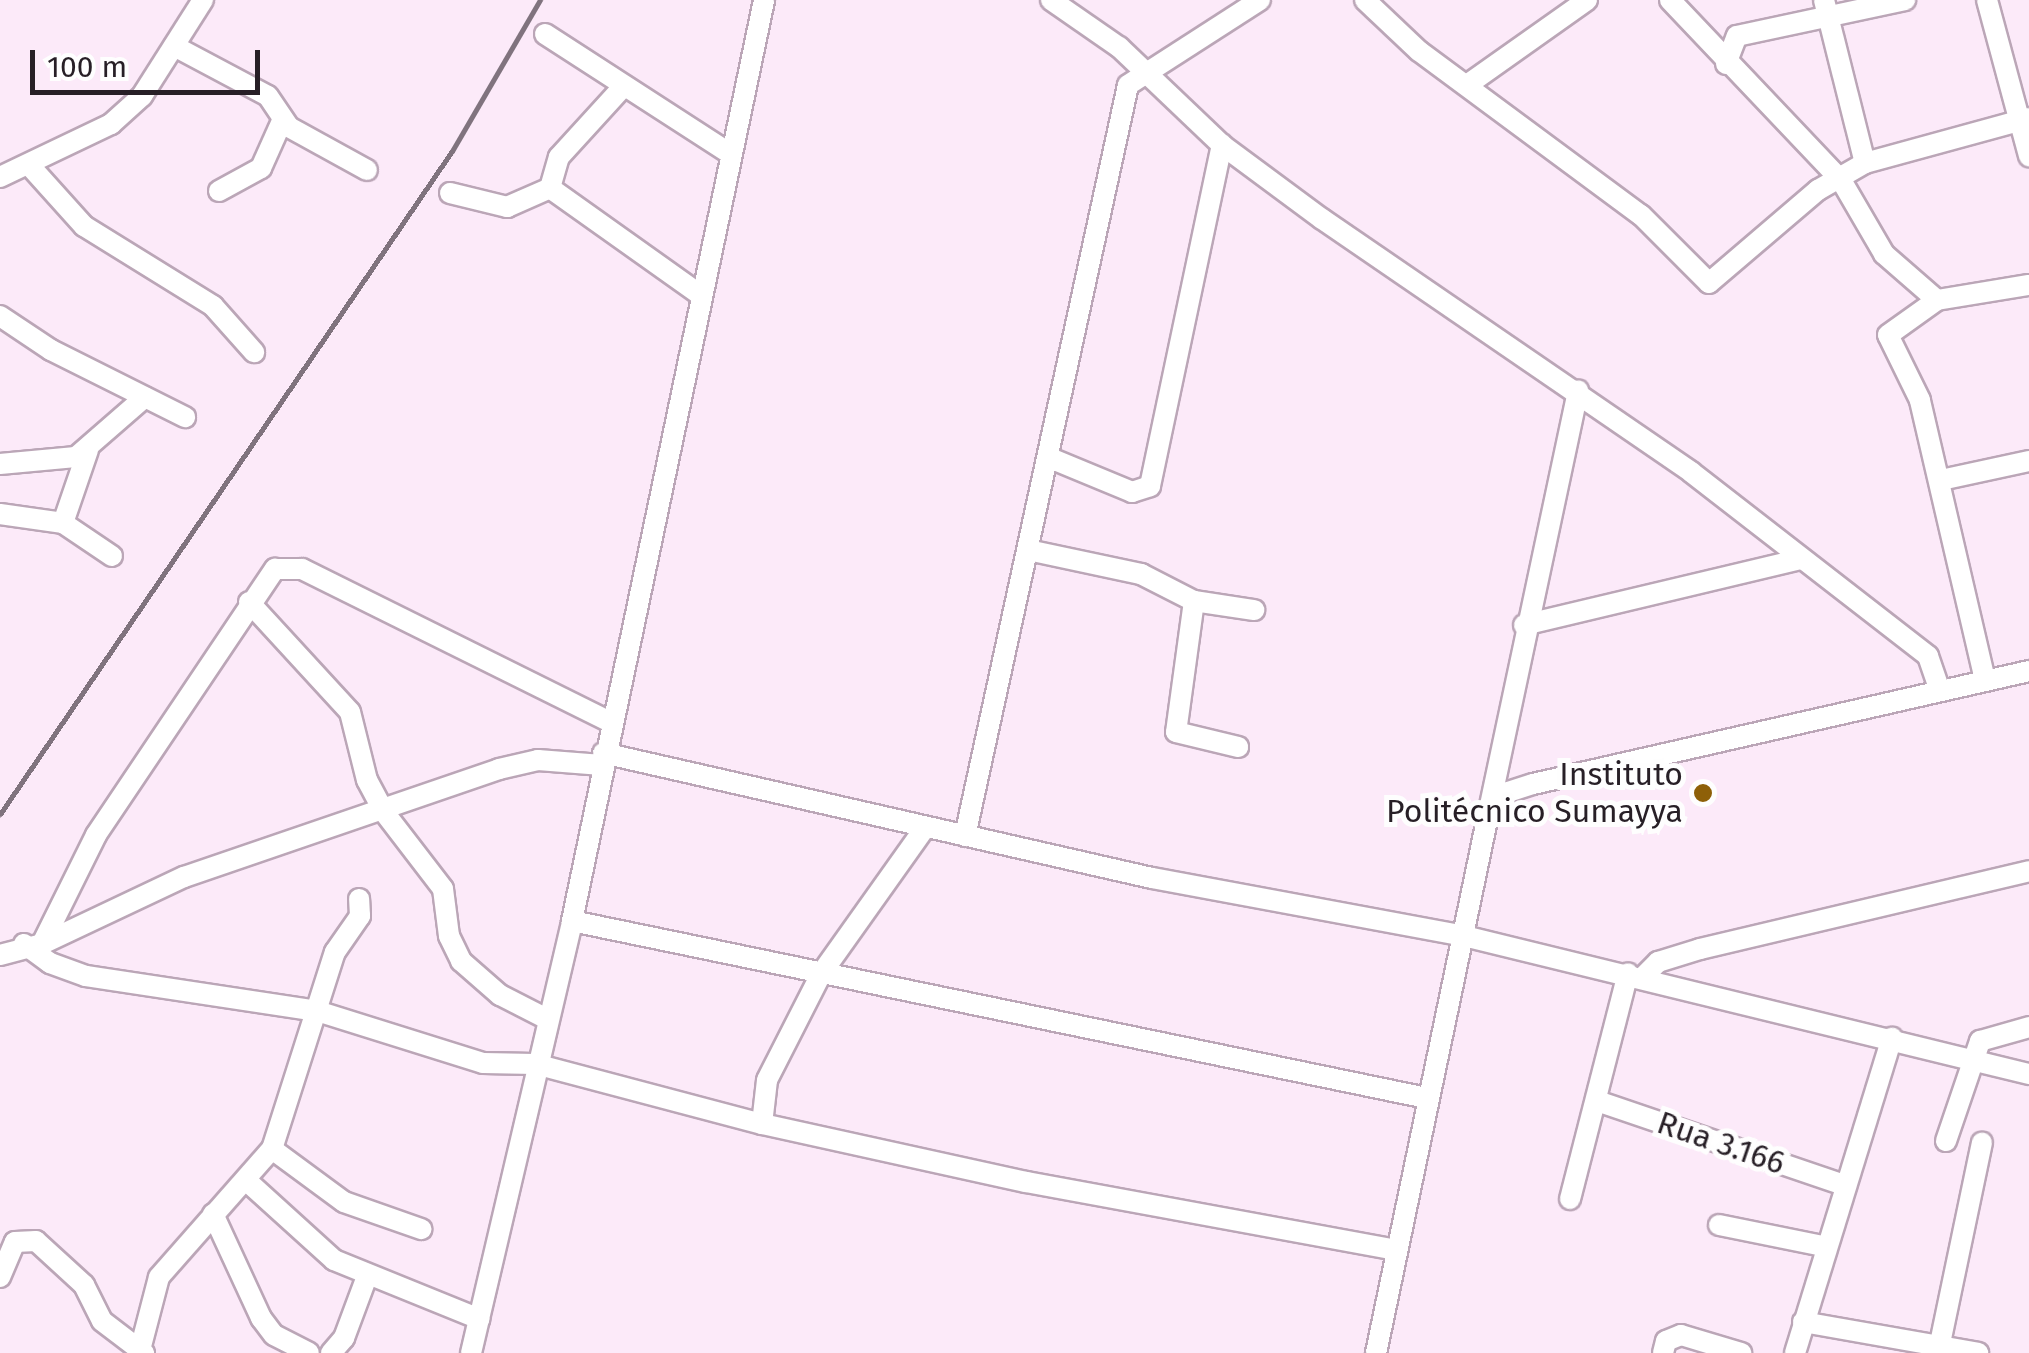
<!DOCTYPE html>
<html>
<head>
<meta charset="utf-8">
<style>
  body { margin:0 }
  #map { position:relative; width:2029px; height:1353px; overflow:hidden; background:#fceaf9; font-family:"Fira Sans",sans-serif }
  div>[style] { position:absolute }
  .roads { filter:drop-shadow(2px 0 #bba6b7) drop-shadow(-2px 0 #bba6b7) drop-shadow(0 2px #bba6b7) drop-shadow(0 -2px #bba6b7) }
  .minor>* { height:20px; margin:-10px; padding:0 10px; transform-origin:10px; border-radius:10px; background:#fff }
  .rail>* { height:5px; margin:-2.5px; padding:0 2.5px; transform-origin:2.5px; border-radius:2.5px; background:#80737e }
  .dots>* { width:28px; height:28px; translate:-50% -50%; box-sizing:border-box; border:5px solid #fefefe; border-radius:50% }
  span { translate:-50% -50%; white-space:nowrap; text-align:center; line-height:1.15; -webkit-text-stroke:10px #fefefe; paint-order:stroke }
  .poi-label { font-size:32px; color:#271f26 }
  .right { translate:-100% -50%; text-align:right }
  .street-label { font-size:32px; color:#271f26 }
  .scale { position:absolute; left:30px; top:50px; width:230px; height:45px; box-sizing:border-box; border:5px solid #271f26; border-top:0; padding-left:12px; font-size:30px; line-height:35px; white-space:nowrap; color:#271f26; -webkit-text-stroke:8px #fefefe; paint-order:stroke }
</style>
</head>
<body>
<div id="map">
  <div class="roads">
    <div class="minor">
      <div style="left:1051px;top:0;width:83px;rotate:34.7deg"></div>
      <div style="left:1119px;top:47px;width:142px;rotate:43.6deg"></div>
      <div style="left:1222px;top:145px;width:124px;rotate:36.5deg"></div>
      <div style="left:1322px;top:219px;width:447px;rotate:34.4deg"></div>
      <div style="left:1691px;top:472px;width:300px;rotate:37.8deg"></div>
      <div style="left:1928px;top:656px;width:34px;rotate:71deg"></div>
      <div style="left:1365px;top:0;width:74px;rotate:43.4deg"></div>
      <div style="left:1419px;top:51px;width:276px;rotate:36.5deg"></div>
      <div style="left:1641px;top:215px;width:96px;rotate:45deg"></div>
      <div style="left:1709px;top:283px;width:143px;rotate:-40.5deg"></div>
      <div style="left:1818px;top:190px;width:54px;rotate:-29.9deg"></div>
      <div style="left:1865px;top:163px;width:170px;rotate:-15.3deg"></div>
      <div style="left:1670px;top:0;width:248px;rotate:46.5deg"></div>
      <div style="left:1841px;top:180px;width:86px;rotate:59.8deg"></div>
      <div style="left:1884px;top:254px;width:70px;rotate:41deg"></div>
      <div style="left:1824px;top:0;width:168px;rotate:75.9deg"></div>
      <div style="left:1987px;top:0;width:162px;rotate:74.9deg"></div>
      <div style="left:545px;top:34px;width:219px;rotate:32.9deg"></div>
      <div style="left:174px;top:46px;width:106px;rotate:28deg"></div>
      <div style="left:268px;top:96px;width:37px;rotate:56deg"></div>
      <div style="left:289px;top:127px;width:89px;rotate:28.9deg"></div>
      <div style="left:1726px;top:64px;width:30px;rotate:-69deg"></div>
      <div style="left:1737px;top:36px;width:172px;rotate:-12.1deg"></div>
      <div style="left:1467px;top:85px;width:147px;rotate:-35.3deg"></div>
      <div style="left:30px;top:166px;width:81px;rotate:48deg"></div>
      <div style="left:84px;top:226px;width:152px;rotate:31.8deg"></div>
      <div style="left:213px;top:306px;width:62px;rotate:48.3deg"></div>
      <div style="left:0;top:177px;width:123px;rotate:-25.5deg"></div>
      <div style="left:111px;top:124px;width:42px;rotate:-42.1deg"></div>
      <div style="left:142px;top:96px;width:114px;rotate:-57.6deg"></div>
      <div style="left:550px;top:188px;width:32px;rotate:-74deg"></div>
      <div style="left:559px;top:157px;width:93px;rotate:-47.6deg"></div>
      <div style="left:219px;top:191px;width:48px;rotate:-28.7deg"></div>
      <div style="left:261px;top:168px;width:51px;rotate:-65.9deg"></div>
      <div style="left:450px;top:193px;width:59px;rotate:13.8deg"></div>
      <div style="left:507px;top:207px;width:47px;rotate:-23.8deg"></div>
      <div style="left:550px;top:188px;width:181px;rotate:35.4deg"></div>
      <div style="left:0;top:316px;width:61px;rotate:33.7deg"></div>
      <div style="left:51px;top:350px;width:150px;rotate:26.6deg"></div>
      <div style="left:1050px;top:458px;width:89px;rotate:22.5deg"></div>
      <div style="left:1132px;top:492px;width:19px;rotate:-18deg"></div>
      <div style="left:1150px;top:486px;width:349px;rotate:-78.1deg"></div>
      <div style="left:0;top:464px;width:76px;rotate:-5.3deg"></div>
      <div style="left:76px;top:457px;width:91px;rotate:-41deg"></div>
      <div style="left:1941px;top:480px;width:90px;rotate:-12.2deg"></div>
      <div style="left:0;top:514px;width:64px;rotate:8.1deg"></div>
      <div style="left:63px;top:523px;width:59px;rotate:34deg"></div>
      <div style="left:63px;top:523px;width:77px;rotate:-71.1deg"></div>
      <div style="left:1028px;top:550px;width:116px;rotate:12deg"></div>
      <div style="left:1141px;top:574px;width:59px;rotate:27deg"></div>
      <div style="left:1194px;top:601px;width:61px;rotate:8.5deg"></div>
      <div style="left:1194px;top:601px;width:132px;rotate:97.8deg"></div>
      <div style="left:1176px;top:732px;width:64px;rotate:13.6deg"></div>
      <div style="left:249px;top:602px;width:149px;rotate:47.4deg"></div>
      <div style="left:350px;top:712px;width:70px;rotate:76deg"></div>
      <div style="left:367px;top:780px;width:36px;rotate:62deg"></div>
      <div style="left:384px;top:812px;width:97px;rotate:52.5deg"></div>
      <div style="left:443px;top:889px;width:47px;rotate:82.7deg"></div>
      <div style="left:449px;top:936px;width:28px;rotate:64deg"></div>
      <div style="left:461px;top:961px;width:52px;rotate:41.1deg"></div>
      <div style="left:500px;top:995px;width:53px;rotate:27.1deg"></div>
      <div style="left:1524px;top:625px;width:284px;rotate:-13.4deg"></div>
      <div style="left:1985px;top:680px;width:287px;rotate:-103.1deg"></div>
      <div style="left:1920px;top:400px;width:72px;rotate:-116.2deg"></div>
      <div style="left:1888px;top:335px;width:60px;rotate:-35.5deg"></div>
      <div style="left:1937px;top:300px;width:93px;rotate:-9.3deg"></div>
      <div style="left:603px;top:753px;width:563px;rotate:12.83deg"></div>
      <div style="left:1152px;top:878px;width:317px;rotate:10.5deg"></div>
      <div style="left:1464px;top:936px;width:582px;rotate:13.73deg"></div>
      <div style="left:1489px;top:810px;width:429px;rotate:-78deg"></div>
      <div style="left:965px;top:836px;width:768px;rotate:-77.75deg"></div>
      <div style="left:1128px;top:85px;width:157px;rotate:-32.8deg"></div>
      <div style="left:572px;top:921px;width:873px;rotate:11.7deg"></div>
      <div style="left:24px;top:944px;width:32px;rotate:36deg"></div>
      <div style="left:50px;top:963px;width:38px;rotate:20deg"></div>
      <div style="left:86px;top:976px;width:234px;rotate:8.6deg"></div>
      <div style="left:317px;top:1011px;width:174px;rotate:17.4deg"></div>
      <div style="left:483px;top:1063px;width:52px;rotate:1.1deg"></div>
      <div style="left:535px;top:1064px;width:235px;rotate:14.8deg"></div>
      <div style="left:762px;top:1124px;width:270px;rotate:12.4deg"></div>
      <div style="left:1026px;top:1182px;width:377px;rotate:10.4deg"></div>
      <div style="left:42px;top:944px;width:122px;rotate:-63.6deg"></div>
      <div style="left:96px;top:835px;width:321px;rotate:-56.1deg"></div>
      <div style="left:275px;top:569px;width:27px"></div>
      <div style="left:302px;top:569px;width:344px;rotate:26.4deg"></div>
      <div style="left:0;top:955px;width:43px;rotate:-14.7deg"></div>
      <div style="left:42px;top:944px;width:157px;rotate:-25.3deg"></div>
      <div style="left:184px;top:877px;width:333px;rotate:-18.9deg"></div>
      <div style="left:499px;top:769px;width:40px;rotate:-13deg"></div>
      <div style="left:538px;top:760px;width:64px;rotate:4.5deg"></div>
      <div style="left:1644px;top:976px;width:20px;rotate:-45deg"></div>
      <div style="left:1658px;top:962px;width:44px;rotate:-17.2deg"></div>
      <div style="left:1700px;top:949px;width:338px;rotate:-13.3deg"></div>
      <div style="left:1597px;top:1101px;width:261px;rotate:18.8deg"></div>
      <div style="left:762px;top:1124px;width:44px;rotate:-83.5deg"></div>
      <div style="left:767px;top:1080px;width:119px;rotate:-63deg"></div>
      <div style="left:821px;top:974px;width:178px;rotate:-54.6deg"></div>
      <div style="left:1946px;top:1141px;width:106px;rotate:-71.2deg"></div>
      <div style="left:1980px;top:1041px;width:51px;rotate:-15.9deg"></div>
      <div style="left:272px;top:1149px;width:89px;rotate:36.4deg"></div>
      <div style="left:344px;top:1202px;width:82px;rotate:19.3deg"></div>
      <div style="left:248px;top:1182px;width:116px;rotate:42.2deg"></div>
      <div style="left:334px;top:1260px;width:157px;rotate:22.1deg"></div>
      <div style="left:1570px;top:1199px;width:233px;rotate:-75.6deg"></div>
      <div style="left:213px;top:1214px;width:115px;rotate:65.2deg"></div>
      <div style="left:261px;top:1318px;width:21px;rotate:53deg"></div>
      <div style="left:274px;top:1335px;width:39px;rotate:27deg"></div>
      <div style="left:1719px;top:1225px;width:106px;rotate:11.4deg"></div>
      <div style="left:0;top:1277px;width:38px;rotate:-67deg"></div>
      <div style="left:15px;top:1242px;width:21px;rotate:-3deg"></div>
      <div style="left:36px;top:1241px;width:65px;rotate:42.5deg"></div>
      <div style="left:84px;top:1285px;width:40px;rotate:63.4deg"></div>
      <div style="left:102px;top:1321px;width:53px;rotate:37.3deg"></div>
      <div style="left:1803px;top:1322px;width:178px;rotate:10deg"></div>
      <div style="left:140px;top:1350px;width:75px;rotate:-75.4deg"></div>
      <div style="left:159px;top:1277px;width:171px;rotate:-48.6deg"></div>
      <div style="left:272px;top:1149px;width:207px;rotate:-72.3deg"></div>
      <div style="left:335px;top:952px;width:44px;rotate:-55.2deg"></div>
      <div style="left:360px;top:916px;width:17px;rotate:-93deg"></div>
      <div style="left:331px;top:1353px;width:20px;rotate:-49deg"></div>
      <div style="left:344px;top:1338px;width:66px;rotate:-69.6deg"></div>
      <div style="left:471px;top:1353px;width:444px;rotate:-76.8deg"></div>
      <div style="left:572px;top:921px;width:941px;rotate:-78.22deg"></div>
      <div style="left:1376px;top:1353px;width:555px;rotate:-78.24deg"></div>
      <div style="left:1489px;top:810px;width:26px;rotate:-43deg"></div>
      <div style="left:1508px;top:792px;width:26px;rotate:-18deg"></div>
      <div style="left:1533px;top:784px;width:509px;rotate:-12.83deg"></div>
      <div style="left:1663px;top:1353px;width:12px;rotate:-76deg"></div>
      <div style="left:1666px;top:1341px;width:16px;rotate:-22deg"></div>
      <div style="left:1681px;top:1335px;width:63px;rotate:16.7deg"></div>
      <div style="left:1795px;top:1353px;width:330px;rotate:-72.9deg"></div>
      <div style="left:1938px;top:1353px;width:215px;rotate:-78.2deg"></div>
    </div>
  </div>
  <div class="rail">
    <div style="left:0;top:814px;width:802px;rotate:-55.72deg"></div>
    <div style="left:452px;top:151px;width:175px;rotate:-59.8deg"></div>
  </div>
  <div class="dots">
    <div style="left:1703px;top:793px;background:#8e6008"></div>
  </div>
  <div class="poi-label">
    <span class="right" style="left:1683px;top:793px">Instituto<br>Politécnico Sumayya</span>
  </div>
  <div class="street-label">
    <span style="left:1721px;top:1143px;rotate:19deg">Rua 3.166</span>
  </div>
  <div class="scale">100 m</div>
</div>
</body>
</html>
